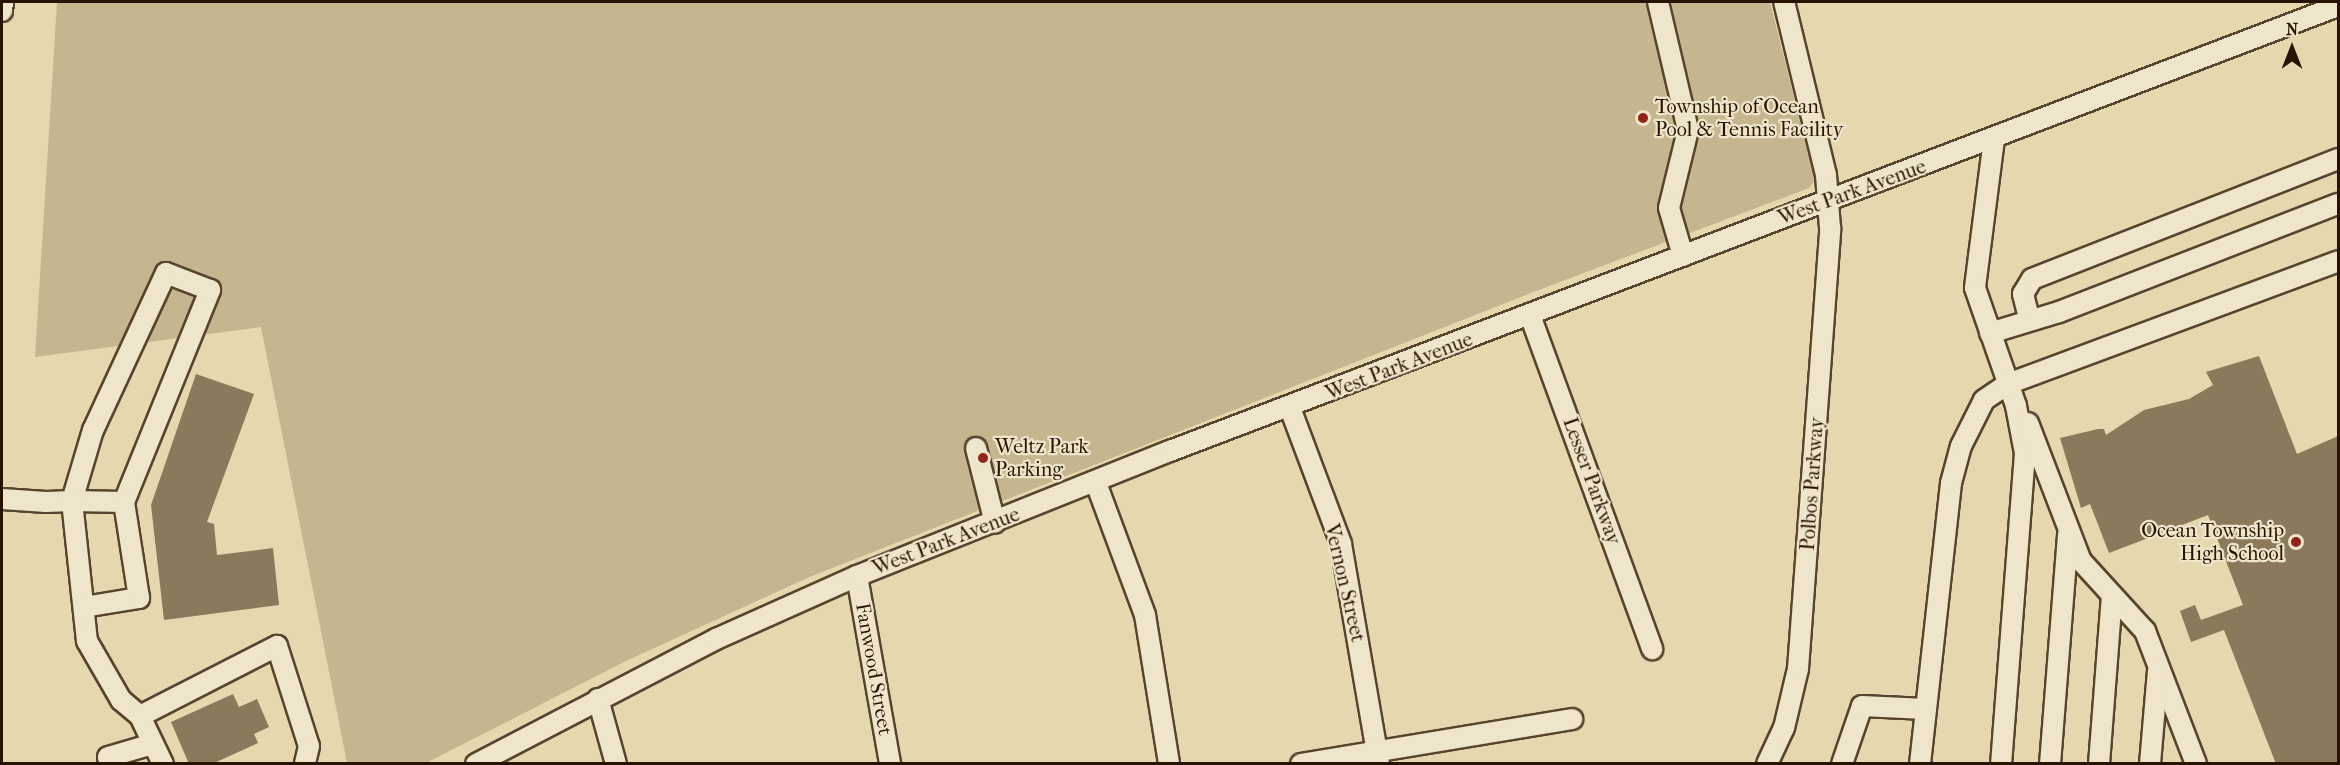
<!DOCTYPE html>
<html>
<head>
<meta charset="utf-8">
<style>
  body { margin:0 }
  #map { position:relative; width:2340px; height:765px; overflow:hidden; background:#e5d7ae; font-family:"IM FELL French Canon",serif }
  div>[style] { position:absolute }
  .green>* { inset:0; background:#c5b690 }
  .building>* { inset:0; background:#8a795a }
  .roads { filter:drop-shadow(2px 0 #56442c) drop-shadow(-2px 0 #56442c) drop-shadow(0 2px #56442c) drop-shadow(0 -2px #56442c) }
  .minor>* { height:20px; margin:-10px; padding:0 10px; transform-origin:10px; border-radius:10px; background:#eee5ca }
  .dots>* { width:16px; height:16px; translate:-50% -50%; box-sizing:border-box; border:3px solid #eee5ca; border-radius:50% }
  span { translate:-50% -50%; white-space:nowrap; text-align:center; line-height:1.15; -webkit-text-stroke:4.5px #eee5ca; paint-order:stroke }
  .poi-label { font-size:20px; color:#271300 }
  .left { translate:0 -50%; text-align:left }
  .right { translate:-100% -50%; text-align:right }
  .street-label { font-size:20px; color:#271300 }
  .frame { position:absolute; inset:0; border:3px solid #271300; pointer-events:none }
  .north { position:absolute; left:2262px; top:18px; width:60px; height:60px; -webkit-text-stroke:4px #eee5ca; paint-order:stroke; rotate:0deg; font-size:16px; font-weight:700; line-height:24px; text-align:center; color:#271300 }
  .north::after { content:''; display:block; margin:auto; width:21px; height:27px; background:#271300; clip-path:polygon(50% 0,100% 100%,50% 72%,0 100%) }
</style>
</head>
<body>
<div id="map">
  <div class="green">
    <div style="clip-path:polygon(57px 2px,1770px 2px,1815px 180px,1809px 188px,1536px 291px,807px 578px,626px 661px,426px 763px,347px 763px,261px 327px,35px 357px)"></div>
  </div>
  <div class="building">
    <div style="clip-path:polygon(2259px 356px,2297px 454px,2338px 436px,2338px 764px,2276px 764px,2224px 630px,2191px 642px,2180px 611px,2195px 605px,2201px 620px,2243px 605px,2208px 515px,2109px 553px,2090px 504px,2081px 508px,2060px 438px,2098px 429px,2104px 429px,2106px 435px,2144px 410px,2189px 399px,2213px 385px,2206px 372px)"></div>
    <div style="clip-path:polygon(196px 374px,254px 394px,207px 522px,214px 524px,217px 555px,273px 548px,279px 605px,164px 620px,151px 505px)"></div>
    <div style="clip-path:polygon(233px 694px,239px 707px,257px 699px,269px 727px,254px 734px,258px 743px,212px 764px,189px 764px,171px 722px)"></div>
  </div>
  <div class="roads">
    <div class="minor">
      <div style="left:1658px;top:2px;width:131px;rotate:76.8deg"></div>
      <div style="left:1688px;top:130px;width:80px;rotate:103.7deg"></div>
      <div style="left:1669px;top:208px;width:50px;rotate:73.7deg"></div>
      <div style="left:2px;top:11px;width:9px;rotate:-84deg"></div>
      <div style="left:1994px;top:139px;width:150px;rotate:97.3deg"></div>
      <div style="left:1975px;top:288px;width:125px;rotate:70.8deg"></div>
      <div style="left:2016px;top:406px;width:48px;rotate:79.2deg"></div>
      <div style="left:2025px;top:453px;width:312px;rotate:94.4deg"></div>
      <div style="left:1530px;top:315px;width:356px;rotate:69.9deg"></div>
      <div style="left:2029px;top:318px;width:25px;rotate:-104deg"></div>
      <div style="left:2023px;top:294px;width:17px;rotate:-59deg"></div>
      <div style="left:2032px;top:279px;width:329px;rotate:-21.4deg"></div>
      <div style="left:1990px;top:333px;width:72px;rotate:-16.9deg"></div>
      <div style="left:2059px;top:312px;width:299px;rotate:-21.2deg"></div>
      <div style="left:1290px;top:408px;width:145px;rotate:69.4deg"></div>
      <div style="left:1341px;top:544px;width:223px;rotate:80.2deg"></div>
      <div style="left:2028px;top:423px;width:148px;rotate:69deg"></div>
      <div style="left:2081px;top:561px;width:95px;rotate:47.6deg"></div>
      <div style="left:2145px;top:631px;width:142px;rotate:69deg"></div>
      <div style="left:976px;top:448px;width:77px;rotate:75.8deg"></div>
      <div style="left:1096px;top:483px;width:141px;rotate:69.6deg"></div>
      <div style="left:1145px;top:615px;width:151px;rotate:80.8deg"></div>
      <div style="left:2px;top:499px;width:44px;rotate:3.9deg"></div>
      <div style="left:46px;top:502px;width:26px;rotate:-2deg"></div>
      <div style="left:72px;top:501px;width:52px;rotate:1.1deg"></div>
      <div style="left:124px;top:502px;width:229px;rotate:-67.9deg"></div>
      <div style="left:210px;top:290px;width:47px;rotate:-158.9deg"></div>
      <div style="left:166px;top:273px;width:173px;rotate:114.9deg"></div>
      <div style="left:93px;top:430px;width:74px;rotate:106.5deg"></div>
      <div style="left:72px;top:501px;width:141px;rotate:83.9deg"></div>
      <div style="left:87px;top:641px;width:68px;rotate:60deg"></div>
      <div style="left:121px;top:700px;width:25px;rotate:40deg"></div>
      <div style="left:857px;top:576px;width:191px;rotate:80deg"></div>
      <div style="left:84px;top:607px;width:56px;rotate:-9.3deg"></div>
      <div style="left:139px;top:598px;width:97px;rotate:-98.9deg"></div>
      <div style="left:598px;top:699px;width:67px;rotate:74.5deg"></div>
      <div style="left:110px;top:764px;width:7px;rotate:-106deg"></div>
      <div style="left:108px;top:757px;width:47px;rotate:-16.1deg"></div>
      <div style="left:163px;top:764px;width:53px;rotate:-115.6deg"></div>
      <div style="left:140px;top:716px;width:154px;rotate:-27.1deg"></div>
      <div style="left:277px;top:646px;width:105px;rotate:72.3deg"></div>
      <div style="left:309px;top:746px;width:18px;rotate:103deg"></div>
      <div style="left:476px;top:764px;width:271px;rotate:-27.5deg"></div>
      <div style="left:716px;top:639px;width:154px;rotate:-24.1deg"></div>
      <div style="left:857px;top:576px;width:337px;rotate:-21.8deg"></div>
      <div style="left:1170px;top:451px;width:1250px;rotate:-20.86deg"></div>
      <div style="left:1301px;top:764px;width:275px;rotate:-9.4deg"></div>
      <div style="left:1767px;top:764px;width:40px;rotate:-65deg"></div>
      <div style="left:1784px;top:728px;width:61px;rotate:-76.7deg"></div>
      <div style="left:1798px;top:669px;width:442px;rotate:-85.8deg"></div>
      <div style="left:1830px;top:228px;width:53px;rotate:-94.3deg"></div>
      <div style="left:1826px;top:175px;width:178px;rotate:-103.6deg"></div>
      <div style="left:1842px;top:764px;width:61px;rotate:-71deg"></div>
      <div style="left:1862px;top:706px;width:64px;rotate:2.7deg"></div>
      <div style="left:1920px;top:764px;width:283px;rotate:-83.7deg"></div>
      <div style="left:1951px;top:483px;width:38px;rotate:-75deg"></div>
      <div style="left:1961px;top:446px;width:51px;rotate:-63.4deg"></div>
      <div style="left:1984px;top:400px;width:29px;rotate:-34deg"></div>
      <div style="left:2008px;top:384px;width:352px;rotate:-20.4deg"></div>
      <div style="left:2050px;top:764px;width:231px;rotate:-85.5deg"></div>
      <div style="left:2099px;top:764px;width:169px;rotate:-85.6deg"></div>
      <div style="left:2150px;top:764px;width:93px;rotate:-85.1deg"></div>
    </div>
  </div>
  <div class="dots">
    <div style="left:1643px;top:118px;background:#8f2418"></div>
    <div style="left:983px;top:458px;background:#8f2418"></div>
    <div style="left:2296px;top:542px;background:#8f2418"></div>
  </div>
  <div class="poi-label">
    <span class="left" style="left:1655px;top:118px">Township of Ocean<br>Pool &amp; Tennis Facility</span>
    <span class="left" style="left:995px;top:458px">Weltz Park<br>Parking</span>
    <span class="right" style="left:2284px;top:542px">Ocean Township<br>High School</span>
  </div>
  <div class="street-label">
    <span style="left:1852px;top:192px;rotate:-20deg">West Park Avenue</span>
    <span style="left:1399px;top:366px;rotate:-21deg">West Park Avenue</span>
    <span style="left:1592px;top:481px;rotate:70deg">Lesser Parkway</span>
    <span style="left:1812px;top:484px;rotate:-86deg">Polbos Parkway</span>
    <span style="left:946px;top:541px;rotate:-21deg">West Park Avenue</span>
    <span style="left:1345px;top:583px;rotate:77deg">Vernon Street</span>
    <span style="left:874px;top:669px;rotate:80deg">Fanwood Street</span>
  </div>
  <div class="frame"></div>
  <div class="north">N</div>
</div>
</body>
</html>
